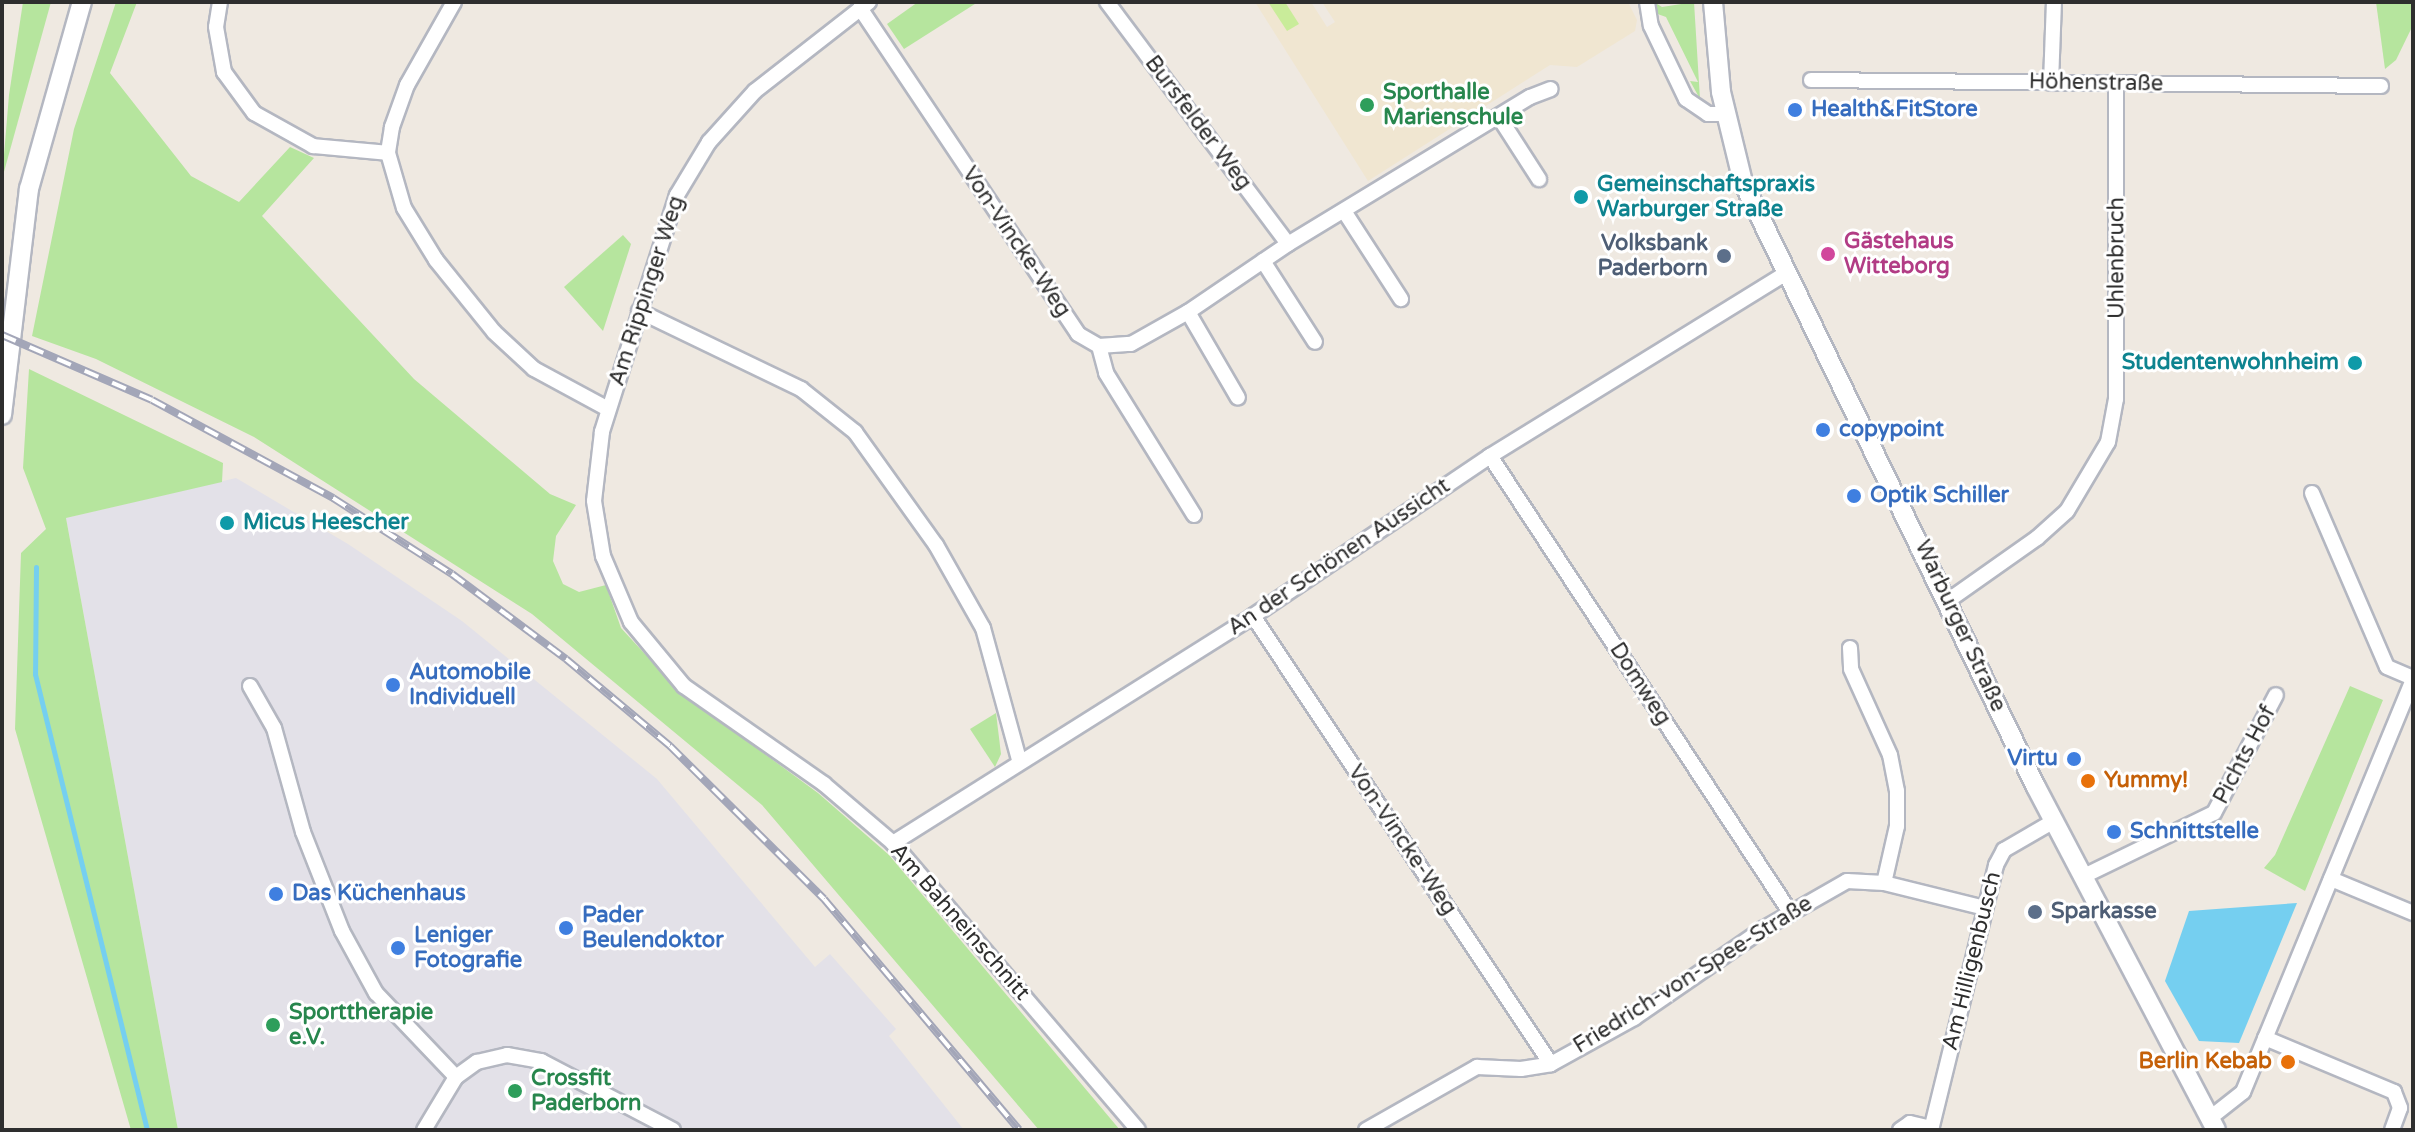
<!DOCTYPE html>
<html>
<head>
<meta charset="utf-8">
<style>
  body { margin:0 }
  #map { position:relative; width:2415px; height:1132px; overflow:hidden; background:#efe9e1; font-family:"Varela Round",sans-serif }
  div>[style] { position:absolute }
  .industrial>* { inset:0; background:#e3e1e8 }
  .education>* { inset:0; background:#f0e6d1 }
  .green>* { inset:0; background:#b6e59e }
  .pitch>* { inset:0; background:#c9ec9a }
  .water>* { inset:0; background:#75cff0 }
  .stream>* { height:5px; margin:-2.5px; padding:0 2.5px; transform-origin:2.5px; border-radius:2.5px; background:#75cff0 }
  .roads { filter:drop-shadow(2px 0 #b4b7c1) drop-shadow(-2px 0 #b4b7c1) drop-shadow(0 2px #b4b7c1) drop-shadow(0 -2px #b4b7c1) }
  .street>* { height:14px; margin:-7px; padding:0 7px; transform-origin:7px; border-radius:7px; background:#fff }
  .secondary>* { height:18px; margin:-9px; padding:0 9px; transform-origin:9px; border-radius:9px; background:#fff }
  .rail>* { height:8px; margin-top:-4px; transform-origin:0; background:repeating-linear-gradient(90deg,#fff 0 15px,#a3a6b8 0 30px); box-sizing:border-box; border-block:2px solid #a3a6b8 }
  .dots>* { width:22px; height:22px; translate:-50% -50%; box-sizing:border-box; border:4px solid #fff; border-radius:50% }
  span { translate:-50% -50%; white-space:nowrap; text-align:center; line-height:1.15; -webkit-text-stroke:6px #fff; paint-order:stroke }
  .street-label { font-size:22px; color:#2e2e2e }
  .leisure-label { font-size:22px; color:#27864d; font-weight:700 }
  .left { translate:0 -50%; text-align:left }
  .shop-label { font-size:22px; color:#366cbe; font-weight:700 }
  .right { translate:-100% -50%; text-align:right }
  .culture-label { font-size:22px; color:#0d838f; font-weight:700 }
  .hotel-label { font-size:22px; color:#b23c85; font-weight:700 }
  .service-label { font-size:22px; color:#4e5e75; font-weight:700 }
  .food-label { font-size:22px; color:#c56008; font-weight:700 }
  .frame { position:absolute; inset:0; border:4px solid #2e2e2e; pointer-events:none }
</style>
</head>
<body>
<div id="map">
  <div class="industrial">
    <div style="clip-path:polygon(236px 478px,348px 544px,462px 621px,657px 779px,815px 967px,830px 954px,896px 1029px,889px 1036px,964px 1130px,178px 1130px,66px 518px)"></div>
  </div>
  <div class="education">
    <div style="clip-path:polygon(1255px 2px,1311px 2px,1327px 27px,1335px 22px,1322px 2px,1628px 2px,1637px 20px,1635px 31px,1577px 67px,1550px 65px,1368px 181px)"></div>
  </div>
  <div class="green">
    <div style="clip-path:polygon(23px 2px,51px 2px,2px 179px,9px 95px)"></div>
    <div style="clip-path:polygon(116px 2px,137px 2px,110px 73px,191px 176px,239px 202px,290px 147px,314px 158px,262px 216px,414px 379px,550px 494px,576px 505px,556px 536px,553px 561px,563px 584px,579px 592px,606px 585px,621px 628px,680px 692px,818px 793px,889px 855px,1120px 1130px,1039px 1130px,762px 805px,532px 614px,254px 437px,96px 359px,32px 336px,74px 129px)"></div>
    <div style="clip-path:polygon(918px 2px,978px 2px,904px 49px,887px 24px)"></div>
    <div style="clip-path:polygon(1654px 2px,1662px 7px,1694px 2px,1700px 99px,1690px 81px,1698px 82px,1666px 17px,1652px 12px)"></div>
    <div style="clip-path:polygon(2376px 2px,2413px 2px,2413px 25px,2396px 60px,2385px 69px)"></div>
    <div style="clip-path:polygon(623px 235px,631px 244px,603px 331px,564px 287px)"></div>
    <div style="clip-path:polygon(29px 369px,223px 463px,222px 482px,66px 518px,178px 1130px,131px 1130px,15px 729px,21px 553px,46px 529px,23px 468px)"></div>
    <div style="clip-path:polygon(2350px 686px,2383px 700px,2305px 891px,2264px 868px,2275px 855px)"></div>
    <div style="clip-path:polygon(996px 713px,1001px 754px,995px 767px,970px 729px)"></div>
  </div>
  <div class="pitch">
    <div style="clip-path:polygon(1268px 2px,1285px 2px,1299px 24px,1287px 31px)"></div>
  </div>
  <div class="water">
    <div style="clip-path:polygon(2297px 903px,2239px 1043px,2199px 1041px,2165px 981px,2189px 911px)"></div>
  </div>
  <div class="stream">
    <div style="left:36px;top:567px;width:107px;rotate:90.5deg"></div>
    <div style="left:35px;top:674px;width:470px;rotate:76.2deg"></div>
  </div>
  <div class="roads">
    <div class="street">
      <div style="left:220px;top:2px;width:25px;rotate:99deg"></div>
      <div style="left:216px;top:27px;width:46px;rotate:79.9deg"></div>
      <div style="left:224px;top:72px;width:51px;rotate:53.8deg"></div>
      <div style="left:254px;top:113px;width:68px;rotate:29.2deg"></div>
      <div style="left:313px;top:146px;width:75px;rotate:5.3deg"></div>
      <div style="left:454px;top:2px;width:95px;rotate:119.5deg"></div>
      <div style="left:407px;top:85px;width:45px;rotate:109.7deg"></div>
      <div style="left:392px;top:127px;width:26px;rotate:99deg"></div>
      <div style="left:388px;top:153px;width:57px;rotate:73.8deg"></div>
      <div style="left:404px;top:208px;width:61px;rotate:58.4deg"></div>
      <div style="left:436px;top:260px;width:92px;rotate:51.1deg"></div>
      <div style="left:494px;top:332px;width:54px;rotate:42.8deg"></div>
      <div style="left:534px;top:369px;width:84px;rotate:28.4deg"></div>
      <div style="left:869px;top:2px;width:145px;rotate:142deg"></div>
      <div style="left:755px;top:91px;width:69px;rotate:132deg"></div>
      <div style="left:709px;top:142px;width:62px;rotate:121.1deg"></div>
      <div style="left:677px;top:195px;width:249px;rotate:107.6deg"></div>
      <div style="left:602px;top:432px;width:69px;rotate:96.6deg"></div>
      <div style="left:594px;top:501px;width:56px;rotate:80.7deg"></div>
      <div style="left:603px;top:556px;width:72px;rotate:67deg"></div>
      <div style="left:631px;top:622px;width:83px;rotate:50.4deg"></div>
      <div style="left:684px;top:686px;width:171px;rotate:35deg"></div>
      <div style="left:824px;top:784px;width:91px;rotate:40.5deg"></div>
      <div style="left:893px;top:843px;width:377px;rotate:49.5deg"></div>
      <div style="left:1107px;top:2px;width:302px;rotate:53.2deg"></div>
      <div style="left:1647px;top:2px;width:24px;rotate:81deg"></div>
      <div style="left:1651px;top:26px;width:81px;rotate:64.4deg"></div>
      <div style="left:1686px;top:99px;width:27px;rotate:34deg"></div>
      <div style="left:1708px;top:114px;width:17px"></div>
      <div style="left:860px;top:8px;width:392px;rotate:56.2deg"></div>
      <div style="left:1078px;top:334px;width:24px;rotate:30deg"></div>
      <div style="left:1099px;top:346px;width:28px;rotate:75deg"></div>
      <div style="left:1106px;top:373px;width:167px;rotate:58.2deg"></div>
      <div style="left:1811px;top:80px;width:570px;rotate:0.6deg"></div>
      <div style="left:2051px;top:83px;width:81px;rotate:-87.9deg"></div>
      <div style="left:1499px;top:117px;width:74px;rotate:57.2deg"></div>
      <div style="left:1344px;top:211px;width:105px;rotate:57.1deg"></div>
      <div style="left:1263px;top:261px;width:96px;rotate:57.3deg"></div>
      <div style="left:639px;top:311px;width:180px;rotate:25.7deg"></div>
      <div style="left:801px;top:389px;width:69px;rotate:38.5deg"></div>
      <div style="left:855px;top:432px;width:139px;rotate:54.4deg"></div>
      <div style="left:936px;top:545px;width:95px;rotate:60.5deg"></div>
      <div style="left:983px;top:628px;width:137px;rotate:74.7deg"></div>
      <div style="left:1188px;top:312px;width:99px;rotate:59.8deg"></div>
      <div style="left:1099px;top:346px;width:32px;rotate:-4deg"></div>
      <div style="left:1131px;top:344px;width:65px;rotate:-29.3deg"></div>
      <div style="left:1188px;top:312px;width:121px;rotate:-34.2deg"></div>
      <div style="left:1288px;top:244px;width:283px;rotate:-31.3deg"></div>
      <div style="left:1530px;top:97px;width:22px;rotate:-21deg"></div>
      <div style="left:1490px;top:456px;width:546px;rotate:56.66deg"></div>
      <div style="left:2312px;top:493px;width:189px;rotate:66.7deg"></div>
      <div style="left:2387px;top:667px;width:28px;rotate:23deg"></div>
      <div style="left:1949px;top:600px;width:108px;rotate:-35.2deg"></div>
      <div style="left:2037px;top:538px;width:40px;rotate:-42deg"></div>
      <div style="left:2067px;top:511px;width:80px;rotate:-59.3deg"></div>
      <div style="left:2108px;top:442px;width:44px;rotate:-79.5deg"></div>
      <div style="left:2116px;top:399px;width:315px;rotate:-90deg"></div>
      <div style="left:1253px;top:616px;width:538px;rotate:56.37deg"></div>
      <div style="left:1850px;top:648px;width:21px;rotate:87deg"></div>
      <div style="left:1851px;top:669px;width:94px;rotate:65.6deg"></div>
      <div style="left:1890px;top:755px;width:37px;rotate:79deg"></div>
      <div style="left:1897px;top:791px;width:35px;rotate:90deg"></div>
      <div style="left:1897px;top:826px;width:58px;rotate:102.8deg"></div>
      <div style="left:250px;top:686px;width:48px;rotate:60.3deg"></div>
      <div style="left:274px;top:728px;width:108px;rotate:74.4deg"></div>
      <div style="left:303px;top:832px;width:106px;rotate:68.5deg"></div>
      <div style="left:342px;top:931px;width:71px;rotate:61.3deg"></div>
      <div style="left:376px;top:993px;width:116px;rotate:46.4deg"></div>
      <div style="left:893px;top:843px;width:426px;rotate:-32.2deg"></div>
      <div style="left:1253px;top:616px;width:286px;rotate:-34deg"></div>
      <div style="left:1490px;top:456px;width:348px;rotate:-31.7deg"></div>
      <div style="left:2084px;top:876px;width:144px;rotate:-25.9deg"></div>
      <div style="left:2214px;top:813px;width:133px;rotate:-62.3deg"></div>
      <div style="left:2331px;top:879px;width:89px;rotate:22.5deg"></div>
      <div style="left:2265px;top:1038px;width:140px;rotate:22.7deg"></div>
      <div style="left:2394px;top:1092px;width:17px;rotate:69deg"></div>
      <div style="left:2400px;top:1108px;width:23px;rotate:110deg"></div>
      <div style="left:2210px;top:1118px;width:42px;rotate:-38.2deg"></div>
      <div style="left:2243px;top:1092px;width:447px;rotate:-67.6deg"></div>
      <div style="left:424px;top:1130px;width:62px;rotate:-58.9deg"></div>
      <div style="left:456px;top:1077px;width:26px;rotate:-36deg"></div>
      <div style="left:477px;top:1062px;width:31px;rotate:-13deg"></div>
      <div style="left:507px;top:1055px;width:35px;rotate:10deg"></div>
      <div style="left:541px;top:1061px;width:149px;rotate:27.6deg"></div>
      <div style="left:1366px;top:1130px;width:128px;rotate:-29.6deg"></div>
      <div style="left:1477px;top:1067px;width:44px;rotate:2.6deg"></div>
      <div style="left:1521px;top:1069px;width:30px;rotate:-9deg"></div>
      <div style="left:1551px;top:1064px;width:95px;rotate:-29deg"></div>
      <div style="left:1634px;top:1018px;width:157px;rotate:-34.6deg"></div>
      <div style="left:1763px;top:929px;width:97px;rotate:-29.7deg"></div>
      <div style="left:1847px;top:881px;width:37px;rotate:3deg"></div>
      <div style="left:1884px;top:883px;width:104px;rotate:13.9deg"></div>
      <div style="left:1900px;top:1130px;width:12px;rotate:-35deg"></div>
      <div style="left:1910px;top:1123px;width:22px;rotate:13deg"></div>
      <div style="left:1931px;top:1130px;width:273px;rotate:-76.2deg"></div>
      <div style="left:1996px;top:865px;width:17px;rotate:-62deg"></div>
      <div style="left:2004px;top:850px;width:58px;rotate:-30.1deg"></div>
    </div>
    <div class="secondary">
      <div style="left:1713px;top:2px;width:90px;rotate:84.9deg"></div>
      <div style="left:1721px;top:92px;width:93px;rotate:76.3deg"></div>
      <div style="left:1743px;top:182px;width:672px;rotate:64.16deg"></div>
      <div style="left:2036px;top:787px;width:387px;rotate:62.3deg"></div>
      <div style="left:2px;top:415px;width:228px;rotate:-83.2deg"></div>
      <div style="left:29px;top:189px;width:194px;rotate:-74.2deg"></div>
    </div>
  </div>
  <div class="rail">
    <div style="left:2px;top:335px;width:163px;rotate:23.4deg"></div>
    <div style="left:152px;top:400px;width:206px;rotate:28.4deg"></div>
    <div style="left:333px;top:498px;width:141px;rotate:32.6deg"></div>
    <div style="left:452px;top:574px;width:142px;rotate:36.7deg"></div>
    <div style="left:566px;top:659px;width:136px;rotate:39.9deg"></div>
    <div style="left:670px;top:746px;width:217px;rotate:44.8deg"></div>
    <div style="left:824px;top:899px;width:302px;rotate:49.8deg"></div>
  </div>
  <div class="dots">
    <div style="left:1367px;top:105px;background:#2e9e5b"></div>
    <div style="left:1795px;top:110px;background:#3f7fe0"></div>
    <div style="left:1581px;top:197px;background:#0f9aa8"></div>
    <div style="left:1828px;top:254px;background:#d1479c"></div>
    <div style="left:1724px;top:256px;background:#5c6f8a"></div>
    <div style="left:2355px;top:363px;background:#0f9aa8"></div>
    <div style="left:1823px;top:430px;background:#3f7fe0"></div>
    <div style="left:1854px;top:496px;background:#3f7fe0"></div>
    <div style="left:227px;top:523px;background:#0f9aa8"></div>
    <div style="left:393px;top:685px;background:#3f7fe0"></div>
    <div style="left:2074px;top:759px;background:#3f7fe0"></div>
    <div style="left:2088px;top:781px;background:#e8710a"></div>
    <div style="left:2114px;top:832px;background:#3f7fe0"></div>
    <div style="left:276px;top:894px;background:#3f7fe0"></div>
    <div style="left:2035px;top:912px;background:#5c6f8a"></div>
    <div style="left:566px;top:928px;background:#3f7fe0"></div>
    <div style="left:398px;top:948px;background:#3f7fe0"></div>
    <div style="left:273px;top:1025px;background:#2e9e5b"></div>
    <div style="left:2288px;top:1062px;background:#e8710a"></div>
    <div style="left:515px;top:1091px;background:#2e9e5b"></div>
  </div>
  <div class="street-label">
    <span style="left:2096px;top:83px;rotate:1deg">Höhenstraße</span>
    <span style="left:1198px;top:123px;rotate:53deg">Bursfelder Weg</span>
    <span style="left:1016px;top:242px;rotate:56deg">Von-Vincke-Weg</span>
    <span style="left:2117px;top:258px;rotate:-90deg">Uhlenbruch</span>
    <span style="left:647px;top:291px;rotate:-72deg">Am Rippinger Weg</span>
    <span style="left:1339px;top:557px;rotate:-34deg">An der Schönen Aussicht</span>
    <span style="left:1960px;top:626px;rotate:65deg">Warburger Straße</span>
    <span style="left:1640px;top:684px;rotate:57deg">Domweg</span>
    <span style="left:2245px;top:755px;rotate:-62deg">Pichts Hof</span>
    <span style="left:1402px;top:840px;rotate:56deg">Von-Vincke-Weg</span>
    <span style="left:960px;top:922px;rotate:49deg">Am Bahneinschnitt</span>
    <span style="left:1972px;top:961px;rotate:-76deg">Am Hilligenbusch</span>
    <span style="left:1693px;top:975px;rotate:-32deg">Friedrich-von-Spee-Straße</span>
  </div>
  <div class="leisure-label">
    <span class="left" style="left:1383px;top:105px">Sporthalle<br>Marienschule</span>
    <span class="left" style="left:289px;top:1025px">Sporttherapie<br>e.V.</span>
    <span class="left" style="left:531px;top:1091px">Crossfit<br>Paderborn</span>
  </div>
  <div class="shop-label">
    <span class="left" style="left:1811px;top:110px">Health&amp;FitStore</span>
    <span class="left" style="left:1839px;top:430px">copypoint</span>
    <span class="left" style="left:1870px;top:496px">Optik Schiller</span>
    <span class="left" style="left:409px;top:685px">Automobile<br>Individuell</span>
    <span class="right" style="left:2058px;top:759px">Virtu</span>
    <span class="left" style="left:2130px;top:832px">Schnittstelle</span>
    <span class="left" style="left:292px;top:894px">Das Küchenhaus</span>
    <span class="left" style="left:582px;top:928px">Pader<br>Beulendoktor</span>
    <span class="left" style="left:414px;top:948px">Leniger<br>Fotografie</span>
  </div>
  <div class="culture-label">
    <span class="left" style="left:1597px;top:197px">Gemeinschaftspraxis<br>Warburger Straße</span>
    <span class="right" style="left:2339px;top:363px">Studentenwohnheim</span>
    <span class="left" style="left:243px;top:523px">Micus Heescher</span>
  </div>
  <div class="hotel-label">
    <span class="left" style="left:1844px;top:254px">Gästehaus<br>Witteborg</span>
  </div>
  <div class="service-label">
    <span class="right" style="left:1708px;top:256px">Volksbank<br>Paderborn</span>
    <span class="left" style="left:2051px;top:912px">Sparkasse</span>
  </div>
  <div class="food-label">
    <span class="left" style="left:2104px;top:781px">Yummy!</span>
    <span class="right" style="left:2272px;top:1062px">Berlin Kebab</span>
  </div>
  <div class="frame"></div>
</div>
</body>
</html>
